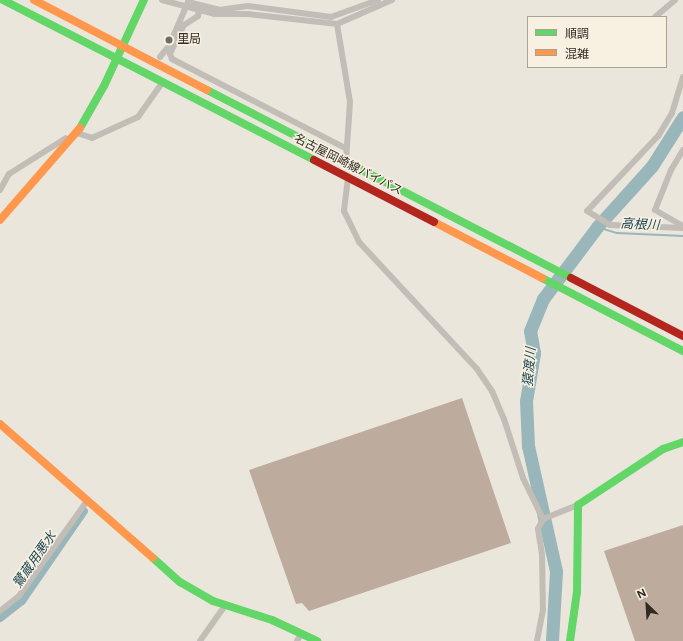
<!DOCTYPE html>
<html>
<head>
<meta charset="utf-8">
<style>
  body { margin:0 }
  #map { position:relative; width:683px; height:641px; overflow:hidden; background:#eae6dc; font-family:Figtree,"Noto Sans JP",sans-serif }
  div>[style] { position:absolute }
  .stream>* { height:2px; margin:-1px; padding:0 1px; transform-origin:1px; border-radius:1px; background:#99b6ba }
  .canal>* { height:8px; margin:-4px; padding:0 4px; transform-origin:4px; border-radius:4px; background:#99b6ba }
  .river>* { height:13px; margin:-6.5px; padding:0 6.5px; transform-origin:6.5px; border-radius:6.5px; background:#99b6ba }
  .building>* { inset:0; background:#bdac9e }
  .street>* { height:6px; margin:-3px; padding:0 3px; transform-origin:3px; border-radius:3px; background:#c2bdb6 }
  .fast>* { height:8px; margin:-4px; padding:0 4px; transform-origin:4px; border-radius:4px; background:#63d668 }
  .slow>* { height:8px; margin:-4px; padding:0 4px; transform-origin:4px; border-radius:4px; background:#ff974d }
  .jam>* { height:8px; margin:-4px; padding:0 4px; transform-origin:4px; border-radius:4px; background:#b3261e }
  .dots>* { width:11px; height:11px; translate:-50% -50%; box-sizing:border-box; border:2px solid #f8f1e2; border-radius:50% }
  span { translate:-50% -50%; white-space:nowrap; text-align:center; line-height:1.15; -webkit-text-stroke:3px #f8f1e2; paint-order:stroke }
  .poi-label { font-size:12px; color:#322b25 }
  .left { translate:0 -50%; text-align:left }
  .street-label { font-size:12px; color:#322b25 }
  .water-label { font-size:13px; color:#1c4652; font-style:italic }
  .legend { position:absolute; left:527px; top:16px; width:140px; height:52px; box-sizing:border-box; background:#f8f1e2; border:1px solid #a9a296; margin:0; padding:5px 7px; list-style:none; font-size:12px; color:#322b25 }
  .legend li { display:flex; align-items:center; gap:8px; height:20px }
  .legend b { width:20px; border:1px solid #a9a296 }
  .north { position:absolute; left:627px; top:585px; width:40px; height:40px; -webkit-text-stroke:3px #f8f1e2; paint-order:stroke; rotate:335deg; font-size:11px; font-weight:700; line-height:16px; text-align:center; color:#322b25 }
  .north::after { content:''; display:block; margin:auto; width:14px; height:18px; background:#322b25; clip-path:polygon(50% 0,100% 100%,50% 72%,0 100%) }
</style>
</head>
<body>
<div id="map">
  <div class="stream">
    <div style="left:597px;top:227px;width:21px;rotate:17deg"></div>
    <div style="left:617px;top:233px;width:66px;rotate:2.6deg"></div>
  </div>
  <div class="canal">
    <div style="left:0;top:618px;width:28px;rotate:-38deg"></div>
    <div style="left:22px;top:601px;width:109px;rotate:-55.4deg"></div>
  </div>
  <div class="river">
    <div style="left:552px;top:641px;width:70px;rotate:-86.7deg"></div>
    <div style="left:556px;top:571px;width:128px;rotate:-102.6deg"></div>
    <div style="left:528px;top:446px;width:45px;rotate:-92.5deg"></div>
    <div style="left:526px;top:401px;width:49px;rotate:-80.5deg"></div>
    <div style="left:534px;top:353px;width:22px;rotate:-100deg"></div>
    <div style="left:530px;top:331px;width:35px;rotate:-68deg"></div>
    <div style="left:543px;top:299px;width:90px;rotate:-53.1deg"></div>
    <div style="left:597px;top:227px;width:82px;rotate:-48deg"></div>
    <div style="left:652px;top:166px;width:58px;rotate:-57.7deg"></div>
  </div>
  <div class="building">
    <div style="clip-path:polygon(462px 398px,511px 543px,309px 611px,302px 603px,296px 604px,249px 470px)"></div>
    <div style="clip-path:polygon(683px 525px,683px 641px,635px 641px,604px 551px)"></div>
  </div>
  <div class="street">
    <div style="left:162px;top:0;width:55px;rotate:14.8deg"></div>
    <div style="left:215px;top:14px;width:33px"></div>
    <div style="left:248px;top:14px;width:90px;rotate:6.4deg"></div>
    <div style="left:337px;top:24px;width:60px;rotate:-23.6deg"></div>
    <div style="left:199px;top:10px;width:6px;rotate:99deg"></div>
    <div style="left:198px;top:16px;width:17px;rotate:147deg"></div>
    <div style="left:184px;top:25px;width:32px;rotate:116deg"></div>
    <div style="left:170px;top:54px;width:5px;rotate:68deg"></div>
    <div style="left:172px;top:59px;width:195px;rotate:27.2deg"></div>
    <div style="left:655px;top:17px;width:26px;rotate:-40deg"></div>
    <div style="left:337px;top:24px;width:79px;rotate:80.5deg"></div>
    <div style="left:350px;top:102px;width:58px;rotate:93.9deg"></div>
    <div style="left:160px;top:57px;width:14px;rotate:-51deg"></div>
    <div style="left:169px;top:46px;width:48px;rotate:-66.6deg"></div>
    <div style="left:188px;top:2px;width:32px;rotate:14deg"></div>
    <div style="left:219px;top:10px;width:29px;rotate:-8deg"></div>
    <div style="left:248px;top:6px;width:84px;rotate:7.5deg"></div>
    <div style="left:331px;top:17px;width:50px;rotate:-19.9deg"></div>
    <div style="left:683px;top:77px;width:38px;rotate:107deg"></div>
    <div style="left:672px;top:113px;width:27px;rotate:121deg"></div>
    <div style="left:658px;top:136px;width:103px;rotate:133.4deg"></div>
    <div style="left:587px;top:211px;width:27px;rotate:31deg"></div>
    <div style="left:610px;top:225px;width:73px;rotate:2.4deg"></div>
    <div style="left:77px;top:133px;width:16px;rotate:18deg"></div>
    <div style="left:92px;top:138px;width:51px;rotate:-24.5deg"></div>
    <div style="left:138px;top:117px;width:42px;rotate:-54.8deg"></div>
    <div style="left:683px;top:150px;width:23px;rotate:121deg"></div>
    <div style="left:671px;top:170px;width:43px;rotate:111.8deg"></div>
    <div style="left:655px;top:210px;width:32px;rotate:30deg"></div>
    <div style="left:348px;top:178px;width:33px;rotate:97deg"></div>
    <div style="left:344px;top:211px;width:34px;rotate:64deg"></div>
    <div style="left:359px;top:242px;width:173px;rotate:47.1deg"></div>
    <div style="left:477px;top:369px;width:27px;rotate:56deg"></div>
    <div style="left:492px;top:391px;width:30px;rotate:67deg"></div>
    <div style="left:504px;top:419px;width:62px;rotate:72.1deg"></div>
    <div style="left:523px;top:478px;width:46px;rotate:64deg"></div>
    <div style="left:543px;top:519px;width:11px;rotate:117deg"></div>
    <div style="left:538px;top:529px;width:26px;rotate:81deg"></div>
    <div style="left:542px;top:555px;width:55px;rotate:89deg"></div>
    <div style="left:543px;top:610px;width:32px;rotate:101deg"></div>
    <div style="left:0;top:190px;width:18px;rotate:-61deg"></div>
    <div style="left:9px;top:174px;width:67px;rotate:-32.3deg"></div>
    <div style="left:543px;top:519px;width:38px;rotate:-22deg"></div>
    <div style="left:0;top:611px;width:24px;rotate:-38deg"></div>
    <div style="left:19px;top:596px;width:117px;rotate:-54.4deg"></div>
    <div style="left:200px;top:641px;width:45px;rotate:-54.9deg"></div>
    <div style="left:297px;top:641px;width:8px;rotate:-60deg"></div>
  </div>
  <div class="fast">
    <div style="left:3px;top:0;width:350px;rotate:27.2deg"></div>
    <div style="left:207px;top:90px;width:410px;rotate:27.3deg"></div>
    <div style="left:80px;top:128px;width:48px;rotate:-60.3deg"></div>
    <div style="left:104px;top:86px;width:95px;rotate:-65.1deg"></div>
    <div style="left:542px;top:278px;width:159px;rotate:27.4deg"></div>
    <div style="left:153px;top:558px;width:36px;rotate:42deg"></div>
    <div style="left:180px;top:582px;width:38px;rotate:30deg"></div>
    <div style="left:213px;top:601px;width:62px;rotate:17.9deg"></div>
    <div style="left:272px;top:620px;width:50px;rotate:25deg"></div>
    <div style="left:570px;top:641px;width:49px;rotate:-81.9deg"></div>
    <div style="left:577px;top:592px;width:87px;rotate:-89.3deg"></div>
    <div style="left:578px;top:505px;width:102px;rotate:-33.4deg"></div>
    <div style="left:663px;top:449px;width:21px;rotate:-19deg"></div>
  </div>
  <div class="slow">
    <div style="left:34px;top:0;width:195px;rotate:27.5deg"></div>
    <div style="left:0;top:220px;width:122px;rotate:-49deg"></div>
    <div style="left:434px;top:222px;width:122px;rotate:27.4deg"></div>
    <div style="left:0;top:424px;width:203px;rotate:41.2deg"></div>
  </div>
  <div class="jam">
    <div style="left:314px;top:160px;width:135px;rotate:27.3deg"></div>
    <div style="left:571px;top:278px;width:126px;rotate:27.4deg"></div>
  </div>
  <div class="dots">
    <div style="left:169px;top:40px;background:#726c65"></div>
  </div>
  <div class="poi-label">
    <span class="left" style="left:177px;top:40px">里局</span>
  </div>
  <div class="street-label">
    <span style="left:348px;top:165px;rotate:27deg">名古屋岡崎線バイパス</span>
  </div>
  <div class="water-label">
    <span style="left:640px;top:225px;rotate:3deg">高根川</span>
    <span style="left:530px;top:367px;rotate:-85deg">猿渡川</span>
    <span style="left:35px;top:560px;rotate:-55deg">鷺蔵用悪水</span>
  </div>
  <ul class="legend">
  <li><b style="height:5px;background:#63d668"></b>順調</li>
  <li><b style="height:5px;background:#ff974d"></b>混雑</li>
  </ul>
  <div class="north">N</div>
</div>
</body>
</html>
